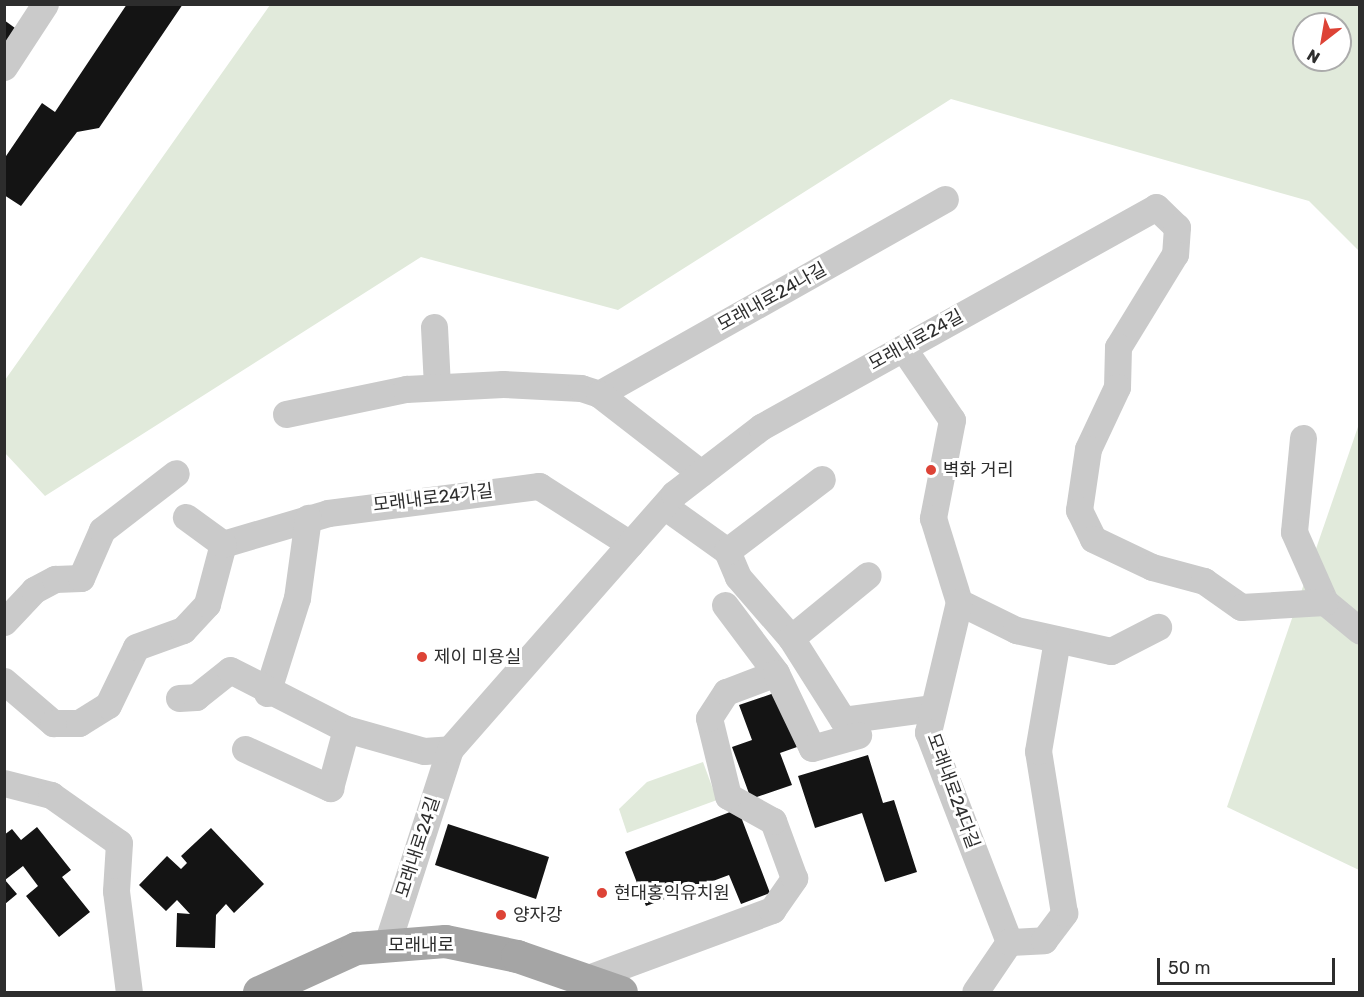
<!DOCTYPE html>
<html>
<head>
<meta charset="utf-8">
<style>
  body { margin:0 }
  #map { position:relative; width:1364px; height:997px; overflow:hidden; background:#fff; font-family:Rubik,"Noto Sans KR",sans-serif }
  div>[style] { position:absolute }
  .green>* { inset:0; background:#e1eadb }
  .building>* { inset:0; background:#141414 }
  .minor>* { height:27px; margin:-13.5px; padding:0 13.5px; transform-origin:13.5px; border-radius:13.5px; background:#cacaca }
  .major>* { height:33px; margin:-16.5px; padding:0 16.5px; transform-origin:16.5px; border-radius:16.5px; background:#a5a5a5 }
  .dots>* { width:16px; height:16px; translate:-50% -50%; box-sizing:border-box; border:3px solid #fff; border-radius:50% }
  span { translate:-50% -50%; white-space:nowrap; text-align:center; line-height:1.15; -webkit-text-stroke:6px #fff; paint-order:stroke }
  .street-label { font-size:18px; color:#2d2d2d }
  .poi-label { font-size:18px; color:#2d2d2d }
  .left { translate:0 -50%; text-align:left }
  .frame { position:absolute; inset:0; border:6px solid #2d2d2d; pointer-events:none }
  .north { position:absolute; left:1292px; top:12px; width:60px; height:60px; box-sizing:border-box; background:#fff; border:2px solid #ababab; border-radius:50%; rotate:211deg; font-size:16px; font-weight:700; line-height:24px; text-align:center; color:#2d2d2d }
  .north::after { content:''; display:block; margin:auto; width:21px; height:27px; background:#dd4336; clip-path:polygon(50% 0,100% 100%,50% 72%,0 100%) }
  .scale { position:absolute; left:1157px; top:958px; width:178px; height:27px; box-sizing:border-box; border:3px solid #2d2d2d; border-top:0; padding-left:8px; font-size:18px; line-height:21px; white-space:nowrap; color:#2d2d2d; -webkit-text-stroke:4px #fff; paint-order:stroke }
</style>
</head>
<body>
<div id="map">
  <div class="green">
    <div style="clip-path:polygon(evenodd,270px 5px,1359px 5px,1359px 251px,1309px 201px,951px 99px,618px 310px,421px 257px,45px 496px,5px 453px,5px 380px,270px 5px,1304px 24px,1340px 24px,1340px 60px,1304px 60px,1304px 24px)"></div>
    <div style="clip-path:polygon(1359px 424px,1359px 870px,1227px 807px)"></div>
    <div style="clip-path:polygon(703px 762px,717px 800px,627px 833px,619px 809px,647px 782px)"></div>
  </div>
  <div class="building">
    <div style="clip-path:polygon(127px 4px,183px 4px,99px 128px,77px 132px,21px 206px,4px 195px,4px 159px,42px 103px,55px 112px)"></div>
    <div style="clip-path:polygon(4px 20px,15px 28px,4px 45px)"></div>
    <div style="clip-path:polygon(777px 692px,797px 747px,780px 753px,792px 785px,751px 799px,732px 747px,752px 740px,739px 705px)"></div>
    <div style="clip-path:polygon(868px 755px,883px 803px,894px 800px,917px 872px,885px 882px,862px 813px,815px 828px,798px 776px)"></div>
    <div style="clip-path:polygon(738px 809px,770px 893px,741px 904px,729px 875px,646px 906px,625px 852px)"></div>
    <div style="clip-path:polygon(448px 824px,549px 857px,536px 899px,435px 865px)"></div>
    <div style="clip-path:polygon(37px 827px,71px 870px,62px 877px,90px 912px,59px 937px,26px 896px,38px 886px,23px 866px,5px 880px,17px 894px,5px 904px,4px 835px,12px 829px,21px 840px)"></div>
    <div style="clip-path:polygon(211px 828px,264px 884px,234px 913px,226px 904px,216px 915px,215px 948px,176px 947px,177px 913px,190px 914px,177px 900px,166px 911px,139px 885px,167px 856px,181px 869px,187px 863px,181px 856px)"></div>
  </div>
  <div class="minor">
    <div style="left:4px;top:67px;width:75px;rotate:-56.9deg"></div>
    <div style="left:434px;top:327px;width:60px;rotate:87.1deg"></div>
    <div style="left:903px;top:348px;width:87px;rotate:55.8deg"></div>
    <div style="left:952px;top:420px;width:100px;rotate:101deg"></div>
    <div style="left:933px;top:518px;width:88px;rotate:72.8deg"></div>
    <div style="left:959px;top:602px;width:64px;rotate:26.2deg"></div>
    <div style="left:1016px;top:630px;width:97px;rotate:12.5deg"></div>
    <div style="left:1111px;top:651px;width:53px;rotate:-27.1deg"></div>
    <div style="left:599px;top:394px;width:397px;rotate:-29.4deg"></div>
    <div style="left:286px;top:414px;width:123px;rotate:-11.8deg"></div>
    <div style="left:406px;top:389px;width:97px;rotate:-3deg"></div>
    <div style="left:503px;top:384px;width:78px;rotate:2.9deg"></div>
    <div style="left:581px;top:388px;width:19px;rotate:18deg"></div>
    <div style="left:599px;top:394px;width:129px;rotate:37.8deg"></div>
    <div style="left:1303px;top:438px;width:94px;rotate:95.5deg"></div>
    <div style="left:1294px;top:532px;width:77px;rotate:66.1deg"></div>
    <div style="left:1325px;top:602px;width:45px;rotate:39.6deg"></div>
    <div style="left:664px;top:506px;width:77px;rotate:35.5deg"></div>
    <div style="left:727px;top:551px;width:28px;rotate:67deg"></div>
    <div style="left:738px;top:577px;width:81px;rotate:49deg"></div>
    <div style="left:791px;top:638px;width:97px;rotate:57.6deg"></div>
    <div style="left:843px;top:720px;width:91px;rotate:-7.6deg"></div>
    <div style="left:223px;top:544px;width:109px;rotate:-16.4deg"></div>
    <div style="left:328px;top:513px;width:213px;rotate:-7.3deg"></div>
    <div style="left:539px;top:486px;width:108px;rotate:32.5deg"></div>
    <div style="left:727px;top:551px;width:119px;rotate:-37.2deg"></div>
    <div style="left:959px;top:602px;width:134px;rotate:103.4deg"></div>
    <div style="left:928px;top:732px;width:225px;rotate:68.9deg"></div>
    <div style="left:1009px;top:942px;width:60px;rotate:124.2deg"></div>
    <div style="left:725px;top:605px;width:85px;rotate:53.1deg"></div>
    <div style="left:4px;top:622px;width:44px;rotate:-46.8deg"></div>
    <div style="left:34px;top:590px;width:24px;rotate:-28deg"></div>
    <div style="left:55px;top:579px;width:26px;rotate:-2deg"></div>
    <div style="left:81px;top:578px;width:52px;rotate:-66.4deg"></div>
    <div style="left:102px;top:530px;width:93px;rotate:-37.6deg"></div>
    <div style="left:791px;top:638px;width:99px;rotate:-39.3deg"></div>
    <div style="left:4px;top:681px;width:65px;rotate:40.6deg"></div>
    <div style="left:53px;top:723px;width:26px"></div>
    <div style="left:79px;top:723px;width:34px;rotate:-32deg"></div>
    <div style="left:108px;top:705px;width:64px;rotate:-64.2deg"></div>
    <div style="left:136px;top:647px;width:50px;rotate:-19.9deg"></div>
    <div style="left:183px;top:630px;width:35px;rotate:-47deg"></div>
    <div style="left:207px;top:604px;width:62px;rotate:-75.1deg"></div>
    <div style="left:223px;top:544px;width:46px;rotate:-143.9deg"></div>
    <div style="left:267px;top:693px;width:100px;rotate:-72.5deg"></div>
    <div style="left:297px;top:598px;width:81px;rotate:-82.2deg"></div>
    <div style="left:179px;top:698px;width:17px;rotate:-3deg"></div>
    <div style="left:196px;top:697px;width:43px;rotate:-38.5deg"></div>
    <div style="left:230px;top:670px;width:130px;rotate:27deg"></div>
    <div style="left:346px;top:729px;width:81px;rotate:15.8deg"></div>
    <div style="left:424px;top:751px;width:26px;rotate:-4deg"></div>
    <div style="left:245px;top:749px;width:94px;rotate:24.6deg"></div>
    <div style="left:330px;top:788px;width:61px;rotate:-74.8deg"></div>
    <div style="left:4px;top:783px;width:49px;rotate:14.3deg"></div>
    <div style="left:51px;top:795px;width:83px;rotate:35.2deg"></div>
    <div style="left:119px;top:843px;width:48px;rotate:93.6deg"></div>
    <div style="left:116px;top:891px;width:102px;rotate:82.7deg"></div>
    <div style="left:1009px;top:942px;width:35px;rotate:-3deg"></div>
    <div style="left:1044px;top:940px;width:34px;rotate:-53deg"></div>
    <div style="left:1064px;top:913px;width:164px;rotate:-99.1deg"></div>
    <div style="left:1038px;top:751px;width:113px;rotate:-80.3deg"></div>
    <div style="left:387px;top:944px;width:205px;rotate:-72.1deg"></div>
    <div style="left:450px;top:749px;width:339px;rotate:-48.7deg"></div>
    <div style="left:674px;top:494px;width:110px;rotate:-37.6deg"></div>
    <div style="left:761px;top:427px;width:452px;rotate:-29.1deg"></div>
    <div style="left:1156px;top:207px;width:29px;rotate:44deg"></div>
    <div style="left:1177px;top:227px;width:27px;rotate:94deg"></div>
    <div style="left:1175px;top:254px;width:109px;rotate:121.5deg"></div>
    <div style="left:1118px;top:347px;width:40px;rotate:91.4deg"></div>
    <div style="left:1117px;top:387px;width:68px;rotate:115.1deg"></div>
    <div style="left:1088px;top:449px;width:62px;rotate:98.4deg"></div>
    <div style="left:1079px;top:510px;width:32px;rotate:64deg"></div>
    <div style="left:1093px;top:539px;width:65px;rotate:25.4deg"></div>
    <div style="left:1152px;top:567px;width:54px;rotate:15.1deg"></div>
    <div style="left:1204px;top:581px;width:45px;rotate:35.1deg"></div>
    <div style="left:1241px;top:607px;width:84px;rotate:-3.4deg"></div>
    <div style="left:583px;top:980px;width:202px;rotate:-20.3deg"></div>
    <div style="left:772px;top:910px;width:39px;rotate:-55deg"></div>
    <div style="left:794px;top:878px;width:61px;rotate:-110.2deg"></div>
    <div style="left:773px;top:821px;width:51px;rotate:-150.9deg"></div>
    <div style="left:728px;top:796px;width:80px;rotate:-103.7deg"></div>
    <div style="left:709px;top:718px;width:31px;rotate:-57deg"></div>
    <div style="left:726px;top:692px;width:53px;rotate:-20.8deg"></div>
    <div style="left:776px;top:673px;width:83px;rotate:64.4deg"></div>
    <div style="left:812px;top:748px;width:48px;rotate:-15.8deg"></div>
  </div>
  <div class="major">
    <div style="left:259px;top:992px;width:107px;rotate:-24.4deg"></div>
    <div style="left:356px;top:948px;width:89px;rotate:-4.5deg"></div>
    <div style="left:445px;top:941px;width:74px;rotate:11.8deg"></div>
    <div style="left:517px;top:956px;width:110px;rotate:19.1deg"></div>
  </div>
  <div class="dots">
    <div style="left:931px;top:470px;background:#dd4336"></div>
    <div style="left:422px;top:657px;background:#dd4336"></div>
    <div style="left:602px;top:893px;background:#dd4336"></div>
    <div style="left:501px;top:915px;background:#dd4336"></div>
  </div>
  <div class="street-label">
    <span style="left:772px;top:297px;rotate:-29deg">모래내로24나길</span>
    <span style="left:916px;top:340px;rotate:-29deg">모래내로24길</span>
    <span style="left:433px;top:498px;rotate:-7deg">모래내로24가길</span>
    <span style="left:953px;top:791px;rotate:70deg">모래내로24다길</span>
    <span style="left:418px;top:847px;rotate:-72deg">모래내로24길</span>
    <span style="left:421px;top:945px">모래내로</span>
  </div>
  <div class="poi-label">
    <span class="left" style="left:943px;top:470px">벽화 거리</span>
    <span class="left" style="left:434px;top:657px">제이 미용실</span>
    <span class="left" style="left:614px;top:893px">현대홍익유치원</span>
    <span class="left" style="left:513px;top:915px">양자강</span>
  </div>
  <div class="frame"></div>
  <div class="north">N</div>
  <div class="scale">50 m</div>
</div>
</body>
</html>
